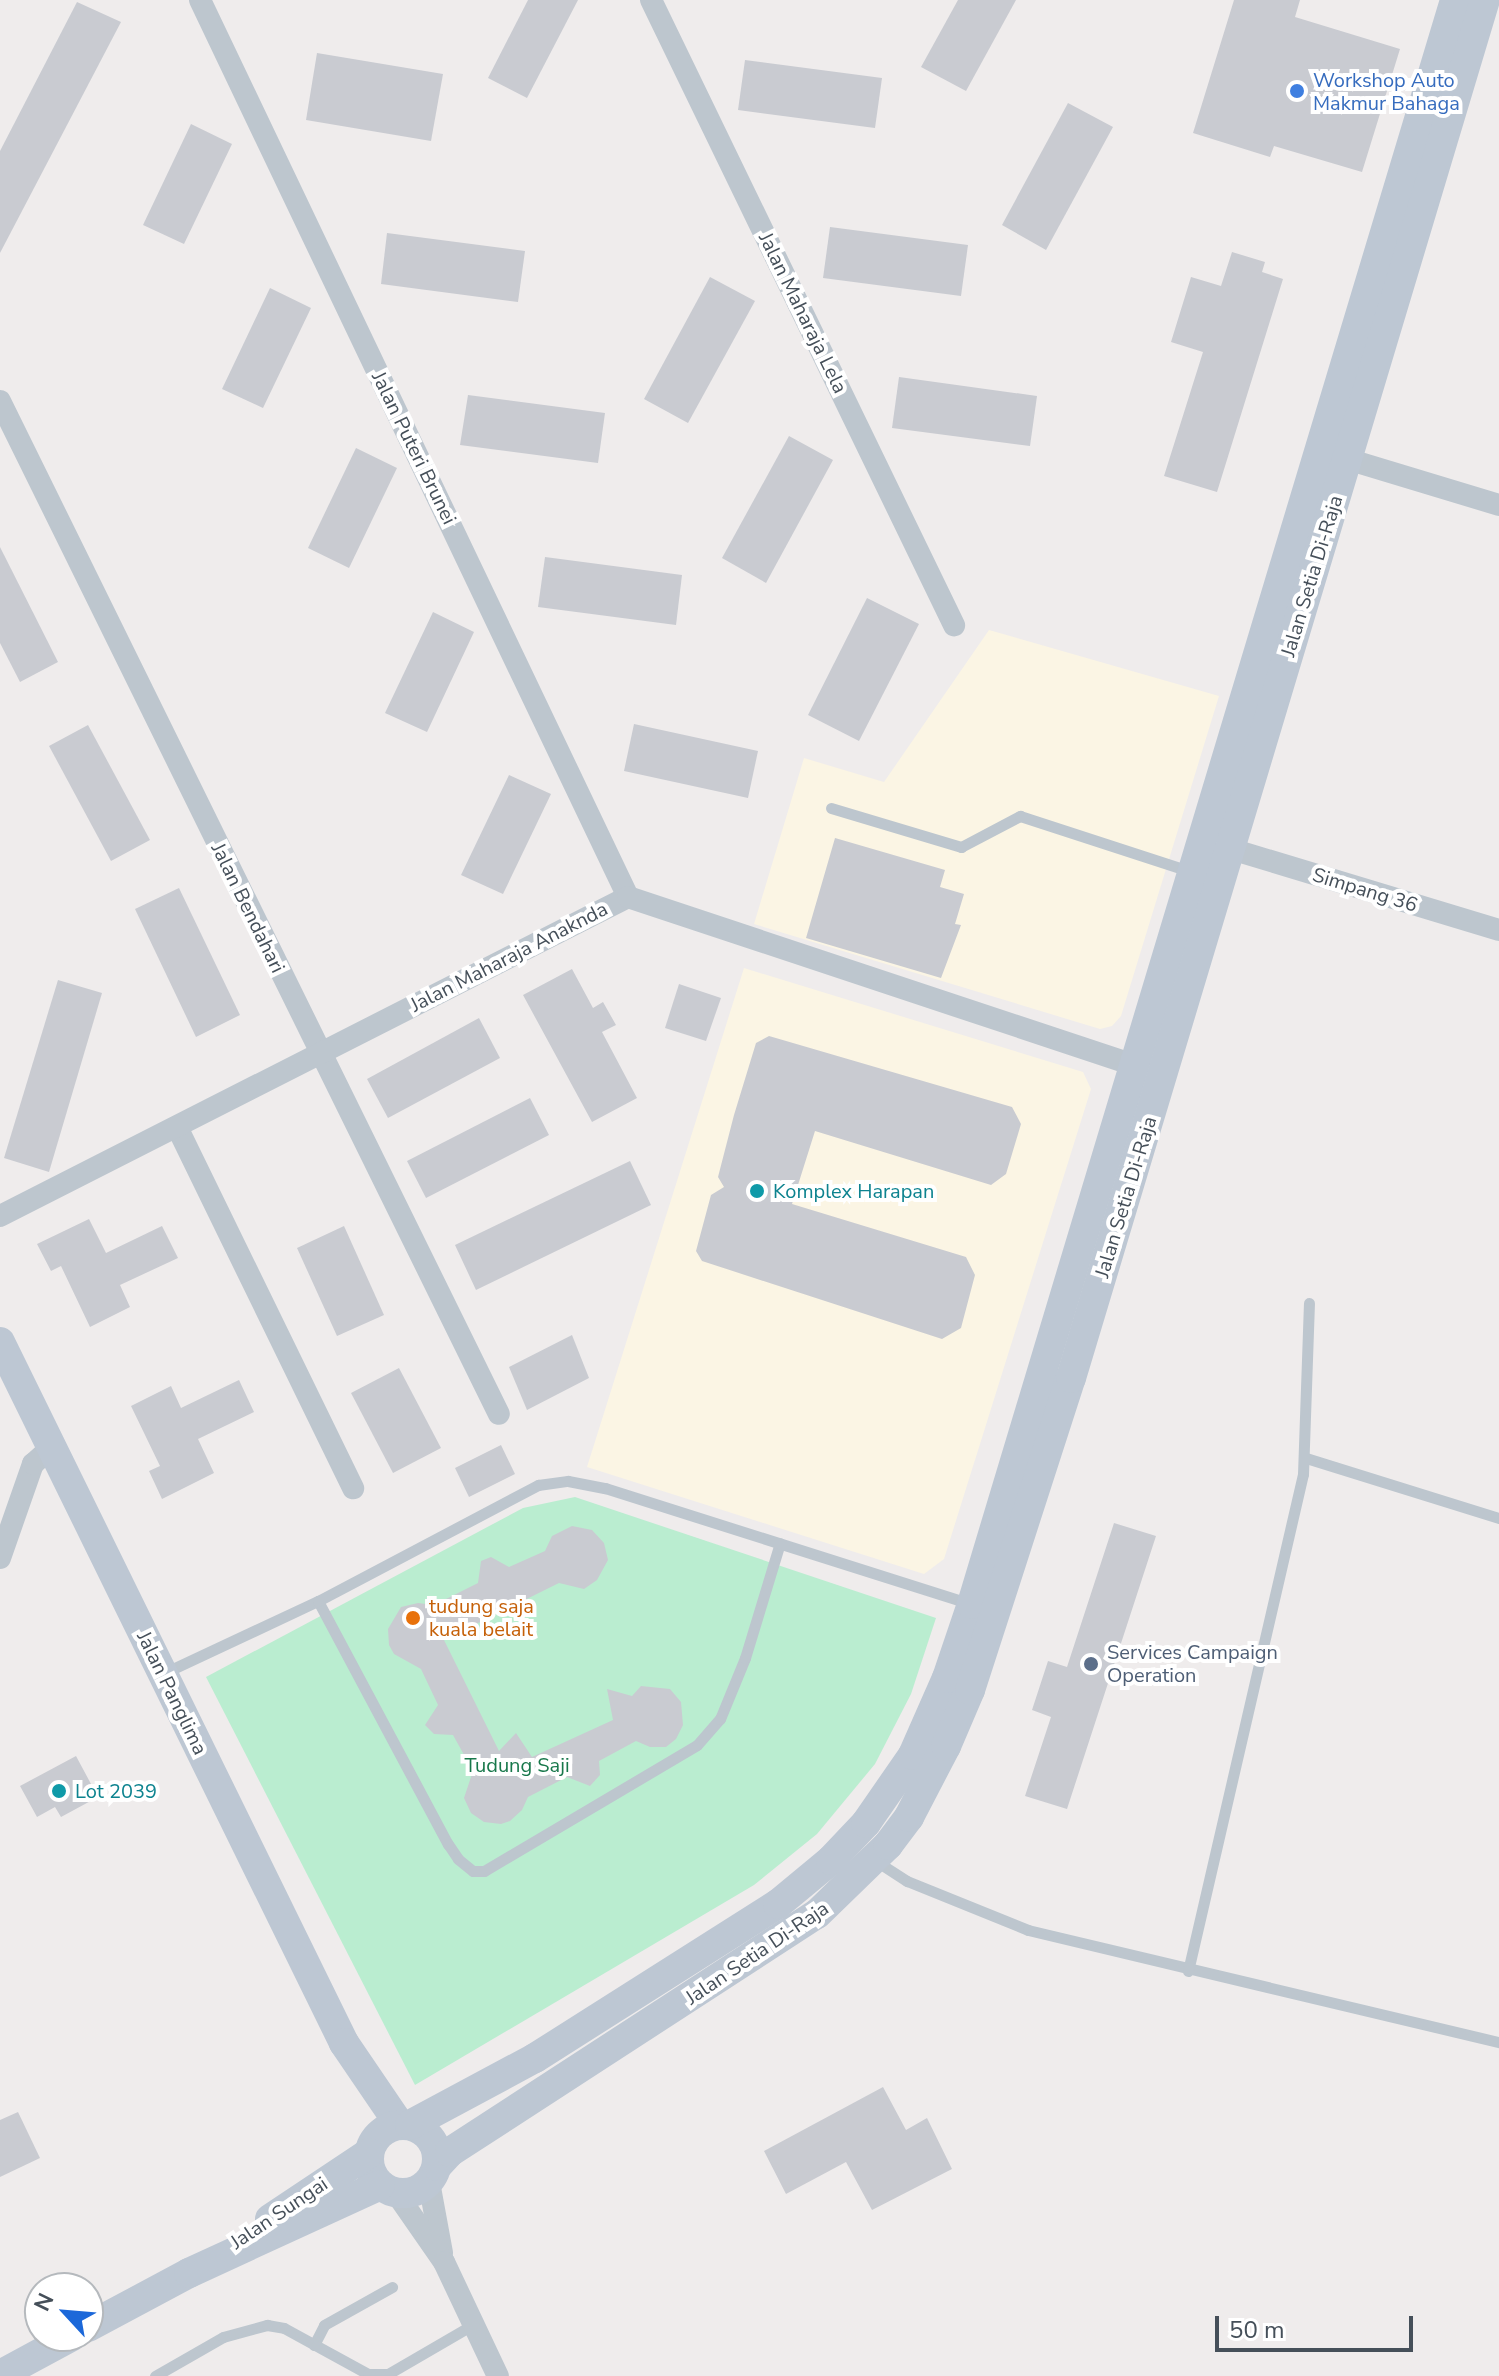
<!DOCTYPE html>
<html>
<head>
<meta charset="utf-8">
<style>
  body { margin:0 }
  #map { position:relative; width:1499px; height:2376px; overflow:hidden; background:#efecec; font-family:"Nunito Sans",sans-serif }
  div>[style] { position:absolute }
  .commercial>* { inset:0; background:#fbf5e4 }
  .green>* { inset:0; background:#baedd0 }
  .building>* { inset:0; background:#c9cbd1 }
  .service>* { height:11px; margin:-5.5px; padding:0 5.5px; transform-origin:5.5px; border-radius:5.5px; background:#bdc6ce }
  .minor>* { height:22px; margin:-11px; padding:0 11px; transform-origin:11px; border-radius:11px; background:#bdc6ce }
  .secondary>* { height:30px; margin:-15px; padding:0 15px; transform-origin:15px; border-radius:15px; background:#bdc7d3 }
  .secondary>.ring { margin:-15px; padding:0; box-sizing:content-box; background:none; border:30px solid #bdc7d3; border-radius:50% }
  .dots>* { width:22px; height:22px; translate:-50% -50%; box-sizing:border-box; border:4px solid #fff; border-radius:50% }
  span { translate:-50% -50%; white-space:nowrap; text-align:center; line-height:1.15; -webkit-text-stroke:8px #fff; paint-order:stroke }
  .shop-label { font-size:20px; color:#366cbe }
  .left { translate:0 -50%; text-align:left }
  .street-label { font-size:20px; color:#454f59 }
  .culture-label { font-size:20px; color:#0d838f }
  .food-label { font-size:20px; color:#c56008 }
  .service-label { font-size:20px; color:#4e5e75 }
  .park-label { font-size:20px; color:#18784b }
  .north { position:absolute; left:24px; top:2272px; width:80px; height:80px; box-sizing:border-box; background:#fff; border:2px solid #b5b9bd; border-radius:50%; rotate:296deg; font-size:22px; font-weight:700; line-height:32px; text-align:center; color:#454f59 }
  .north::after { content:''; display:block; margin:auto; width:28px; height:36px; background:#1c68d9; clip-path:polygon(50% 0,100% 100%,50% 72%,0 100%) }
  .scale { position:absolute; left:1215px; top:2316px; width:198px; height:36px; box-sizing:border-box; border:4px solid #454f59; border-top:0; padding-left:10px; font-size:24px; line-height:28px; white-space:nowrap; color:#454f59; -webkit-text-stroke:6px #fff; paint-order:stroke }
</style>
</head>
<body>
<div id="map">
  <div class="commercial">
    <div style="clip-path:polygon(989px 630px,1219px 696px,1121px 1016px,1112px 1026px,1100px 1029px,754px 924px,804px 758px,884px 782px)"></div>
    <div style="clip-path:polygon(744px 968px,1083px 1072px,1091px 1089px,944px 1559px,924px 1574px,587px 1467px)"></div>
  </div>
  <div class="green">
    <div style="clip-path:polygon(575px 1497px,936px 1618px,911px 1694px,875px 1764px,817px 1834px,754px 1885px,415px 2085px,206px 1677px,523px 1508px)"></div>
  </div>
  <div class="building">
    <div style="clip-path:polygon(528px 0,578px 0,527px 98px,488px 78px)"></div>
    <div style="clip-path:polygon(958px 0,1016px 0,966px 91px,921px 67px)"></div>
    <div style="clip-path:polygon(1234px 0,1300px 0,1295px 17px,1400px 49px,1362px 172px,1274px 146px,1270px 157px,1193px 133px)"></div>
    <div style="clip-path:polygon(77px 2px,121px 22px,0 253px,0 151px)"></div>
    <div style="clip-path:polygon(317px 53px,443px 74px,431px 141px,306px 120px)"></div>
    <div style="clip-path:polygon(745px 60px,882px 78px,875px 128px,738px 110px)"></div>
    <div style="clip-path:polygon(1068px 103px,1113px 127px,1046px 250px,1002px 225px)"></div>
    <div style="clip-path:polygon(191px 124px,232px 144px,184px 244px,143px 225px)"></div>
    <div style="clip-path:polygon(830px 227px,968px 245px,961px 296px,823px 278px)"></div>
    <div style="clip-path:polygon(387px 233px,525px 251px,518px 302px,381px 284px)"></div>
    <div style="clip-path:polygon(1232px 252px,1265px 262px,1262px 272px,1283px 279px,1217px 492px,1164px 476px,1203px 352px,1171px 342px,1191px 277px,1221px 286px)"></div>
    <div style="clip-path:polygon(710px 277px,755px 301px,688px 423px,644px 399px)"></div>
    <div style="clip-path:polygon(270px 288px,311px 308px,263px 408px,222px 389px)"></div>
    <div style="clip-path:polygon(899px 377px,1037px 396px,1030px 446px,892px 428px)"></div>
    <div style="clip-path:polygon(468px 395px,605px 413px,598px 463px,460px 445px)"></div>
    <div style="clip-path:polygon(789px 436px,833px 460px,766px 583px,722px 558px)"></div>
    <div style="clip-path:polygon(356px 448px,397px 468px,349px 568px,308px 548px)"></div>
    <div style="clip-path:polygon(0 547px,58px 662px,20px 682px,0 643px)"></div>
    <div style="clip-path:polygon(545px 557px,682px 575px,676px 625px,538px 607px)"></div>
    <div style="clip-path:polygon(867px 598px,919px 624px,859px 741px,808px 715px)"></div>
    <div style="clip-path:polygon(433px 612px,474px 632px,427px 732px,385px 713px)"></div>
    <div style="clip-path:polygon(634px 724px,758px 751px,748px 798px,624px 771px)"></div>
    <div style="clip-path:polygon(88px 725px,150px 840px,111px 861px,49px 746px)"></div>
    <div style="clip-path:polygon(509px 775px,551px 794px,503px 894px,461px 875px)"></div>
    <div style="clip-path:polygon(835px 838px,945px 870px,940px 887px,964px 894px,955px 924px,961px 925px,941px 978px,806px 938px)"></div>
    <div style="clip-path:polygon(179px 888px,240px 1015px,196px 1037px,135px 909px)"></div>
    <div style="clip-path:polygon(572px 969px,593px 1008px,603px 1002px,616px 1025px,602px 1032px,637px 1098px,592px 1122px,523px 995px)"></div>
    <div style="clip-path:polygon(58px 980px,102px 993px,49px 1172px,4px 1158px)"></div>
    <div style="clip-path:polygon(679px 984px,721px 998px,706px 1041px,665px 1028px)"></div>
    <div style="clip-path:polygon(479px 1018px,500px 1058px,388px 1118px,367px 1079px)"></div>
    <div style="clip-path:polygon(769px 1036px,1012px 1107px,1021px 1124px,1006px 1174px,991px 1185px,815px 1131px,792px 1204px,966px 1257px,975px 1275px,961px 1328px,942px 1339px,702px 1261px,696px 1251px,711px 1195px,724px 1187px,718px 1177px,734px 1115px,756px 1043px)"></div>
    <div style="clip-path:polygon(530px 1098px,549px 1135px,426px 1198px,407px 1161px)"></div>
    <div style="clip-path:polygon(630px 1161px,651px 1205px,476px 1290px,455px 1245px)"></div>
    <div style="clip-path:polygon(89px 1219px,106px 1253px,162px 1226px,178px 1258px,120px 1285px,130px 1307px,90px 1327px,61px 1266px,51px 1271px,37px 1244px)"></div>
    <div style="clip-path:polygon(344px 1226px,384px 1315px,337px 1336px,297px 1248px)"></div>
    <div style="clip-path:polygon(572px 1335px,589px 1378px,527px 1410px,509px 1367px)"></div>
    <div style="clip-path:polygon(399px 1368px,441px 1448px,393px 1473px,351px 1393px)"></div>
    <div style="clip-path:polygon(239px 1380px,254px 1412px,198px 1439px,214px 1473px,162px 1499px,149px 1471px,160px 1466px,131px 1406px,171px 1386px,181px 1408px)"></div>
    <div style="clip-path:polygon(501px 1445px,515px 1474px,469px 1497px,455px 1468px)"></div>
    <div style="clip-path:polygon(1114px 1523px,1156px 1536px,1067px 1809px,1025px 1796px,1051px 1717px,1032px 1710px,1048px 1661px,1067px 1667px)"></div>
    <div style="clip-path:polygon(572px 1526px,592px 1530px,604px 1543px,608px 1560px,597px 1580px,584px 1589px,559px 1583px,444px 1640px,499px 1751px,516px 1733px,532px 1757px,613px 1720px,607px 1689px,632px 1696px,641px 1686px,670px 1689px,681px 1702px,683px 1725px,676px 1739px,666px 1747px,650px 1747px,636px 1741px,599px 1761px,600px 1775px,590px 1786px,567px 1777px,528px 1797px,522px 1810px,510px 1821px,501px 1824px,484px 1822px,471px 1813px,464px 1798px,473px 1771px,453px 1735px,434px 1734px,425px 1725px,438px 1705px,421px 1669px,394px 1654px,389px 1645px,388px 1629px,401px 1607px,418px 1603px,434px 1605px,478px 1583px,481px 1561px,491px 1557px,509px 1567px,545px 1551px,552px 1536px)"></div>
    <div style="clip-path:polygon(76px 1756px,98px 1797px,61px 1817px,55px 1807px,37px 1817px,20px 1786px)"></div>
    <div style="clip-path:polygon(883px 2087px,906px 2130px,927px 2118px,952px 2169px,872px 2210px,846px 2162px,786px 2194px,764px 2151px)"></div>
    <div style="clip-path:polygon(18px 2112px,40px 2158px,0 2177px,0 2120px)"></div>
  </div>
  <div class="service">
    <div style="left:831px;top:808px;width:136px;rotate:16.7deg"></div>
    <div style="left:961px;top:847px;width:67px;rotate:-27.7deg"></div>
    <div style="left:1020px;top:816px;width:181px;rotate:18deg"></div>
    <div style="left:1306px;top:1458px;width:202px;rotate:17.3deg"></div>
    <div style="left:318px;top:1601px;width:276px;rotate:61.9deg"></div>
    <div style="left:448px;top:1844px;width:18px;rotate:56deg"></div>
    <div style="left:458px;top:1859px;width:19px;rotate:39deg"></div>
    <div style="left:473px;top:1871px;width:11px"></div>
    <div style="left:484px;top:1871px;width:247px;rotate:-30.6deg"></div>
    <div style="left:697px;top:1745px;width:35px;rotate:-49deg"></div>
    <div style="left:720px;top:1719px;width:66px;rotate:-67.7deg"></div>
    <div style="left:745px;top:1658px;width:120px;rotate:-73.1deg"></div>
    <div style="left:164px;top:1673px;width:170px;rotate:-25.1deg"></div>
    <div style="left:318px;top:1601px;width:249px;rotate:-27.8deg"></div>
    <div style="left:538px;top:1485px;width:30px;rotate:-8deg"></div>
    <div style="left:568px;top:1481px;width:38px;rotate:11deg"></div>
    <div style="left:605px;top:1488px;width:384px;rotate:17.6deg"></div>
    <div style="left:876px;top:1861px;width:37px;rotate:33deg"></div>
    <div style="left:907px;top:1881px;width:131px;rotate:22deg"></div>
    <div style="left:1028px;top:1930px;width:484px;rotate:13.4deg"></div>
    <div style="left:1188px;top:1971px;width:510px;rotate:-76.97deg"></div>
    <div style="left:1303px;top:1474px;width:171px;rotate:-88deg"></div>
    <div style="left:314px;top:2345px;width:22px;rotate:-63deg"></div>
    <div style="left:324px;top:2325px;width:78px;rotate:-29.2deg"></div>
    <div style="left:155px;top:2376px;width:78px;rotate:-29.8deg"></div>
    <div style="left:223px;top:2337px;width:46px;rotate:-15.3deg"></div>
    <div style="left:267px;top:2325px;width:17px;rotate:10deg"></div>
    <div style="left:284px;top:2328px;width:96px;rotate:28.7deg"></div>
    <div style="left:368px;top:2374px;width:20px"></div>
    <div style="left:388px;top:2374px;width:99px;rotate:-30.2deg"></div>
  </div>
  <div class="minor">
    <div style="left:200px;top:0;width:994px;rotate:64.49deg"></div>
    <div style="left:651px;top:0;width:695px;rotate:64.14deg"></div>
    <div style="left:0;top:401px;width:1129px;rotate:63.78deg"></div>
    <div style="left:1347px;top:459px;width:159px;rotate:16.8deg"></div>
    <div style="left:1231px;top:849px;width:280px;rotate:16.8deg"></div>
    <div style="left:177px;top:1127px;width:402px;rotate:64deg"></div>
    <div style="left:0;top:1216px;width:704px;rotate:-26.93deg"></div>
    <div style="left:628px;top:897px;width:533px;rotate:18.37deg"></div>
    <div style="left:0;top:1558px;width:100px;rotate:-70.7deg"></div>
    <div style="left:33px;top:1464px;width:24px;rotate:-42deg"></div>
    <div style="left:429px;top:2182px;width:72px;rotate:79.6deg"></div>
    <div style="left:396px;top:2193px;width:84px;rotate:55.2deg"></div>
    <div style="left:444px;top:2262px;width:126px;rotate:64.7deg"></div>
  </div>
  <div class="secondary">
    <div style="left:0;top:1342px;width:781px;rotate:63.86deg"></div>
    <div style="left:344px;top:2043px;width:98px;rotate:55.8deg"></div>
    <div class="ring" style="left:369px;top:2125px;width:38px;height:38px"></div>
    <div style="left:410px;top:2125px;width:142px;rotate:-28.2deg"></div>
    <div style="left:535px;top:2058px;width:288px;rotate:-32.4deg"></div>
    <div style="left:778px;top:1904px;width:69px;rotate:-39.7deg"></div>
    <div style="left:831px;top:1860px;width:51px;rotate:-46.6deg"></div>
    <div style="left:866px;top:1823px;width:83px;rotate:-55.3deg"></div>
    <div style="left:913px;top:1755px;width:84px;rotate:-66.2deg"></div>
    <div style="left:947px;top:1678px;width:78px;rotate:-71.3deg"></div>
    <div style="left:972px;top:1604px;width:1675px;rotate:-73.24deg"></div>
    <div style="left:437px;top:2166px;width:19px;rotate:-47deg"></div>
    <div style="left:450px;top:2152px;width:437px;rotate:-33deg"></div>
    <div style="left:817px;top:1914px;width:99px;rotate:-44.2deg"></div>
    <div style="left:888px;top:1845px;width:35px;rotate:-53deg"></div>
    <div style="left:909px;top:1817px;width:80px;rotate:-62.5deg"></div>
    <div style="left:946px;top:1746px;width:61px;rotate:-66.8deg"></div>
    <div style="left:970px;top:1690px;width:328px;rotate:-72.1deg"></div>
    <div style="left:1071px;top:1378px;width:1439px;rotate:-73.28deg"></div>
    <div style="left:270px;top:2219px;width:119px;rotate:-33.7deg"></div>
    <div style="left:88px;top:2327px;width:115px;rotate:-28.1deg"></div>
    <div style="left:189px;top:2273px;width:210px;rotate:-24.7deg"></div>
    <div style="left:0;top:2375px;width:82px;rotate:-28.4deg"></div>
  </div>
  <div class="dots">
    <div style="left:1297px;top:91px;background:#3f7fe0"></div>
    <div style="left:757px;top:1191px;background:#0f9aa8"></div>
    <div style="left:413px;top:1618px;background:#e8710a"></div>
    <div style="left:1091px;top:1664px;background:#5c6f8a"></div>
    <div style="left:59px;top:1791px;background:#0f9aa8"></div>
  </div>
  <div class="shop-label">
    <span class="left" style="left:1313px;top:92px">Workshop Auto<br>Makmur Bahaga</span>
  </div>
  <div class="street-label">
    <span style="left:803px;top:313px;rotate:64deg">Jalan Maharaja Lela</span>
    <span style="left:414px;top:448px;rotate:64deg">Jalan Puteri Brunei</span>
    <span style="left:1312px;top:576px;rotate:-73deg">Jalan Setia Di-Raja</span>
    <span style="left:1365px;top:890px;rotate:17deg">Simpang 36</span>
    <span style="left:248px;top:908px;rotate:64deg">Jalan Bendahari</span>
    <span style="left:509px;top:957px;rotate:-27deg">Jalan Maharaja Anaknda</span>
    <span style="left:1126px;top:1197px;rotate:-73deg">Jalan Setia Di-Raja</span>
    <span style="left:172px;top:1693px;rotate:64deg">Jalan Panglima</span>
    <span style="left:757px;top:1953px;rotate:-34deg">Jalan Setia Di-Raja</span>
    <span style="left:279px;top:2213px;rotate:-34deg">Jalan Sungai</span>
  </div>
  <div class="culture-label">
    <span class="left" style="left:773px;top:1191px">Komplex Harapan</span>
    <span class="left" style="left:75px;top:1791px">Lot 2039</span>
  </div>
  <div class="food-label">
    <span class="left" style="left:429px;top:1618px">tudung saja<br>kuala belait</span>
  </div>
  <div class="service-label">
    <span class="left" style="left:1107px;top:1664px">Services Campaign<br>Operation</span>
  </div>
  <div class="park-label">
    <span style="left:517px;top:1765px">Tudung Saji</span>
  </div>
  <div class="north">N</div>
  <div class="scale">50 m</div>
</div>
</body>
</html>
